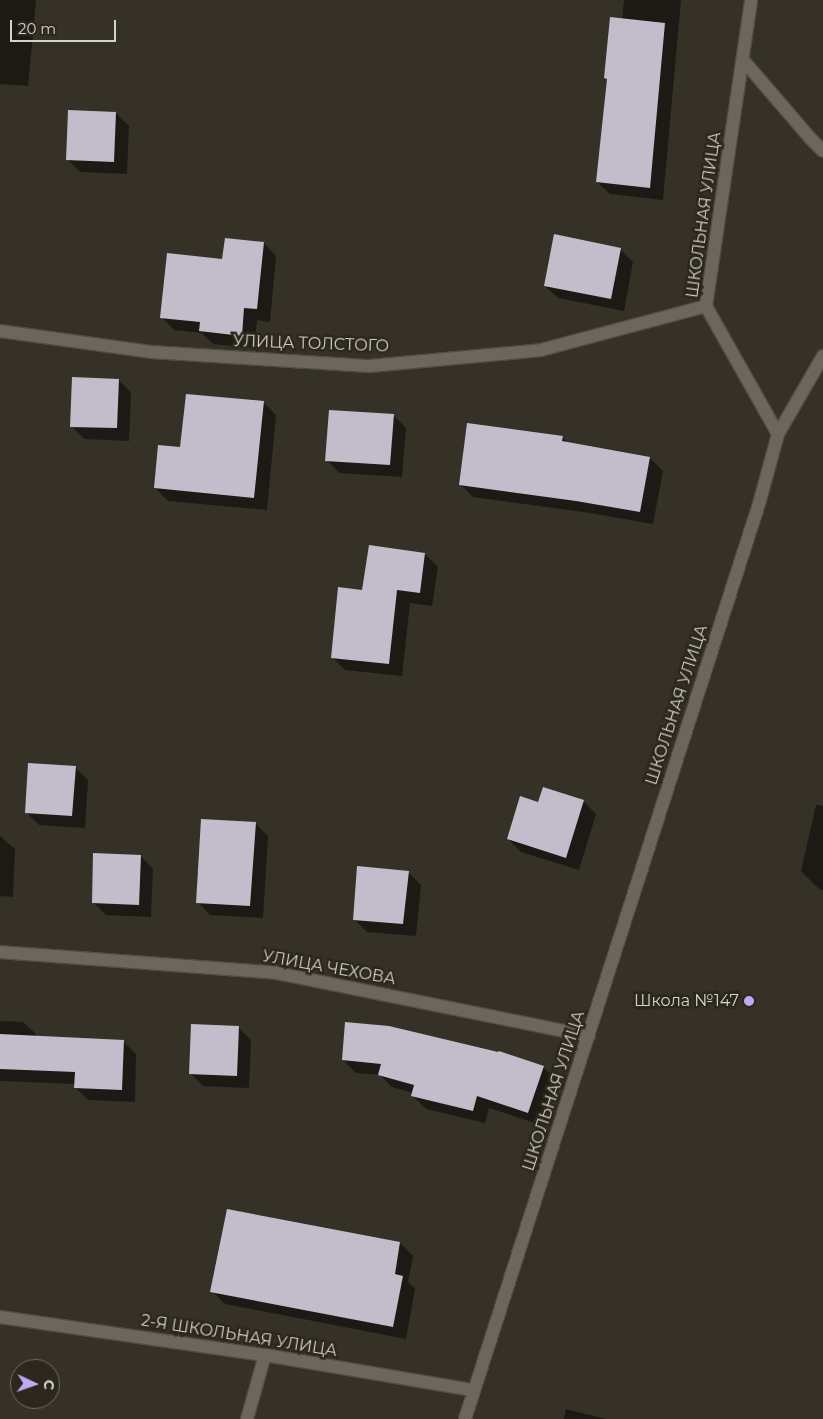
<!DOCTYPE html>
<html>
<head>
<meta charset="utf-8">
<style>
  body { margin:0 }
  #map { position:relative; width:823px; height:1419px; overflow:hidden; background:#363126; font-family:Montserrat,sans-serif }
  div>[style] { position:absolute }
  .shadow>* { inset:0; background:#0007 }
  .building>* { inset:0; background:#c1bdcb }
  .roads { filter:drop-shadow(1px 0 #514d43) drop-shadow(-1px 0 #514d43) drop-shadow(0 1px #514d43) drop-shadow(0 -1px #514d43) }
  .street>* { height:12px; margin:-6px; padding:0 6px; transform-origin:6px; border-radius:6px; background:#6c675a }
  .dots>* { width:14px; height:14px; translate:-50% -50%; box-sizing:border-box; border:2px solid #2c271c; border-radius:50% }
  span { translate:-50% -50%; white-space:nowrap; text-align:center; line-height:1.15; -webkit-text-stroke:5px #2c271c; paint-order:stroke }
  .street-label { font-size:16px; color:#d6d3cc }
  .poi-label { font-size:16px; color:#d6d3cc }
  .right { translate:-100% -50%; text-align:right }
  .north { position:absolute; left:10px; top:1359px; width:50px; height:50px; box-sizing:border-box; background:#2c271c; border:1px solid #706c62; border-radius:50%; rotate:93deg; font-size:14px; font-weight:700; line-height:20px; text-align:center; color:#d6d3cc }
  .north::after { content:''; display:block; margin:auto; width:18px; height:22px; background:#c1a8f3; clip-path:polygon(50% 0,100% 100%,50% 72%,0 100%) }
  .scale { position:absolute; left:10px; top:20px; width:106px; height:22px; box-sizing:border-box; border:2px solid #d6d3cc; border-top:0; padding-left:6px; font-size:15px; line-height:18px; white-space:nowrap; color:#d6d3cc; -webkit-text-stroke:4px #2c271c; paint-order:stroke }
</style>
</head>
<body>
<div id="map">
  <div class="shadow">
    <div style="clip-path:polygon(0 0,36px 0,28px 86px,0 84px)"></div>
    <div style="clip-path:polygon(624px 0,681px 0,663px 200px,610px 194px,597px 182px,608px 81px,606px 78px,622px 20px)"></div>
    <div style="clip-path:polygon(116px 113px,129px 126px,127px 174px,80px 172px,68px 160px)"></div>
    <div style="clip-path:polygon(264px 243px,276px 256px,270px 322px,257px 320px,254px 348px,213px 344px,202px 333px,174px 330px,162px 317px,223px 260px)"></div>
    <div style="clip-path:polygon(620px 249px,633px 262px,624px 311px,558px 298px,545px 286px)"></div>
    <div style="clip-path:polygon(119px 380px,131px 393px,129px 441px,84px 439px,71px 426px)"></div>
    <div style="clip-path:polygon(264px 403px,276px 415px,267px 510px,168px 501px,155px 488px,181px 449px)"></div>
    <div style="clip-path:polygon(393px 415px,406px 428px,402px 477px,339px 473px,327px 460px)"></div>
    <div style="clip-path:polygon(562px 437px,569px 444px,650px 458px,663px 471px,653px 524px,590px 513px,473px 497px,460px 484px)"></div>
    <div style="clip-path:polygon(425px 554px,438px 567px,432px 606px,410px 603px,402px 676px,345px 670px,332px 657px)"></div>
    <div style="clip-path:polygon(75px 767px,88px 780px,85px 828px,39px 825px,26px 812px)"></div>
    <div style="clip-path:polygon(583px 801px,596px 814px,579px 870px,521px 852px,508px 839px,539px 804px)"></div>
    <div style="clip-path:polygon(816px 805px,823px 806px,823px 890px,819px 889px,801px 871px)"></div>
    <div style="clip-path:polygon(255px 823px,268px 836px,263px 918px,210px 915px,198px 902px)"></div>
    <div style="clip-path:polygon(0 836px,15px 849px,13px 897px,0 896px)"></div>
    <div style="clip-path:polygon(141px 856px,153px 869px,151px 917px,106px 915px,93px 902px)"></div>
    <div style="clip-path:polygon(408px 872px,421px 885px,416px 936px,367px 932px,354px 919px)"></div>
    <div style="clip-path:polygon(0 1021px,23px 1022px,36px 1034px,36px 1037px,123px 1041px,136px 1054px,135px 1102px,88px 1100px,75px 1087px,76px 1084px,0 1081px)"></div>
    <div style="clip-path:polygon(238px 1027px,251px 1040px,249px 1088px,203px 1086px,190px 1073px)"></div>
    <div style="clip-path:polygon(343px 1060px,543px 1067px,556px 1079px,541px 1125px,489px 1108px,485px 1123px,426px 1109px,413px 1096px,413px 1093px,392px 1087px,380px 1075px,356px 1073px)"></div>
    <div style="clip-path:polygon(228px 1211px,400px 1243px,413px 1256px,408px 1282px,415px 1289px,406px 1339px,225px 1304px,212px 1291px)"></div>
    <div style="clip-path:polygon(566px 1409px,606px 1419px,564px 1419px)"></div>
  </div>
  <div class="building">
    <div style="clip-path:polygon(610px 17px,665px 23px,650px 188px,596px 182px,607px 79px,604px 78px)"></div>
    <div style="clip-path:polygon(68px 110px,116px 112px,114px 162px,66px 160px)"></div>
    <div style="clip-path:polygon(554px 234px,621px 248px,611px 299px,544px 286px)"></div>
    <div style="clip-path:polygon(225px 238px,264px 242px,257px 309px,244px 308px,242px 336px,199px 331px,200px 322px,160px 318px,167px 253px,222px 259px)"></div>
    <div style="clip-path:polygon(72px 377px,119px 379px,117px 428px,70px 427px)"></div>
    <div style="clip-path:polygon(186px 394px,264px 401px,254px 498px,154px 488px,158px 445px,180px 447px)"></div>
    <div style="clip-path:polygon(329px 410px,394px 414px,390px 465px,325px 461px)"></div>
    <div style="clip-path:polygon(467px 423px,563px 436px,562px 441px,650px 457px,640px 512px,576px 501px,459px 485px)"></div>
    <div style="clip-path:polygon(369px 545px,425px 553px,420px 593px,397px 590px,389px 664px,331px 658px,338px 587px,362px 590px)"></div>
    <div style="clip-path:polygon(28px 763px,76px 766px,72px 816px,25px 813px)"></div>
    <div style="clip-path:polygon(543px 787px,584px 800px,566px 858px,507px 839px,520px 796px,538px 802px)"></div>
    <div style="clip-path:polygon(201px 819px,256px 822px,250px 906px,196px 903px)"></div>
    <div style="clip-path:polygon(93px 853px,141px 855px,139px 905px,92px 903px)"></div>
    <div style="clip-path:polygon(357px 866px,409px 871px,403px 924px,353px 920px)"></div>
    <div style="clip-path:polygon(345px 1022px,389px 1026px,498px 1052px,499px 1051px,544px 1066px,528px 1113px,477px 1096px,473px 1111px,411px 1096px,414px 1085px,378px 1075px,381px 1064px,342px 1060px)"></div>
    <div style="clip-path:polygon(191px 1024px,239px 1026px,237px 1076px,189px 1074px)"></div>
    <div style="clip-path:polygon(0 1034px,124px 1040px,122px 1090px,74px 1088px,75px 1072px,0 1069px)"></div>
    <div style="clip-path:polygon(227px 1209px,400px 1242px,395px 1274px,403px 1276px,393px 1327px,210px 1292px)"></div>
  </div>
  <div class="roads">
    <div class="street">
      <div style="left:743px;top:60px;width:103px;rotate:49.3deg"></div>
      <div style="left:810px;top:138px;width:18px;rotate:45deg"></div>
      <div style="left:0;top:331px;width:152px;rotate:7.9deg"></div>
      <div style="left:151px;top:352px;width:219px;rotate:3.7deg"></div>
      <div style="left:370px;top:366px;width:172px;rotate:-5.3deg"></div>
      <div style="left:541px;top:350px;width:171px;rotate:-14.9deg"></div>
      <div style="left:778px;top:434px;width:90px;rotate:-60deg"></div>
      <div style="left:0;top:952px;width:278px;rotate:4.3deg"></div>
      <div style="left:277px;top:973px;width:318px;rotate:11.4deg"></div>
      <div style="left:0;top:1317px;width:268px;rotate:8.2deg"></div>
      <div style="left:265px;top:1355px;width:211px;rotate:9.6deg"></div>
      <div style="left:247px;top:1419px;width:66px;rotate:-74.3deg"></div>
      <div style="left:465px;top:1419px;width:961px;rotate:-72.19deg"></div>
      <div style="left:759px;top:504px;width:73px;rotate:-74.8deg"></div>
      <div style="left:778px;top:434px;width:147px;rotate:-119.4deg"></div>
      <div style="left:706px;top:306px;width:309px;rotate:-81.6deg"></div>
    </div>
  </div>
  <div class="dots">
    <div style="left:749px;top:1001px;background:#c1a8f3"></div>
  </div>
  <div class="street-label">
    <span style="left:704px;top:215px;rotate:-82deg">ШКОЛЬНАЯ УЛИЦА</span>
    <span style="left:311px;top:344px;rotate:2deg">УЛИЦА ТОЛСТОГО</span>
    <span style="left:677px;top:705px;rotate:-72deg">ШКОЛЬНАЯ УЛИЦА</span>
    <span style="left:329px;top:968px;rotate:10deg">УЛИЦА ЧЕХОВА</span>
    <span style="left:554px;top:1091px;rotate:-72deg">ШКОЛЬНАЯ УЛИЦА</span>
    <span style="left:239px;top:1336px;rotate:9deg">2-Я ШКОЛЬНАЯ УЛИЦА</span>
  </div>
  <div class="poi-label">
    <span class="right" style="left:739px;top:1001px">Школа №147</span>
  </div>
  <div class="north">С</div>
  <div class="scale">20 m</div>
</div>
</body>
</html>
